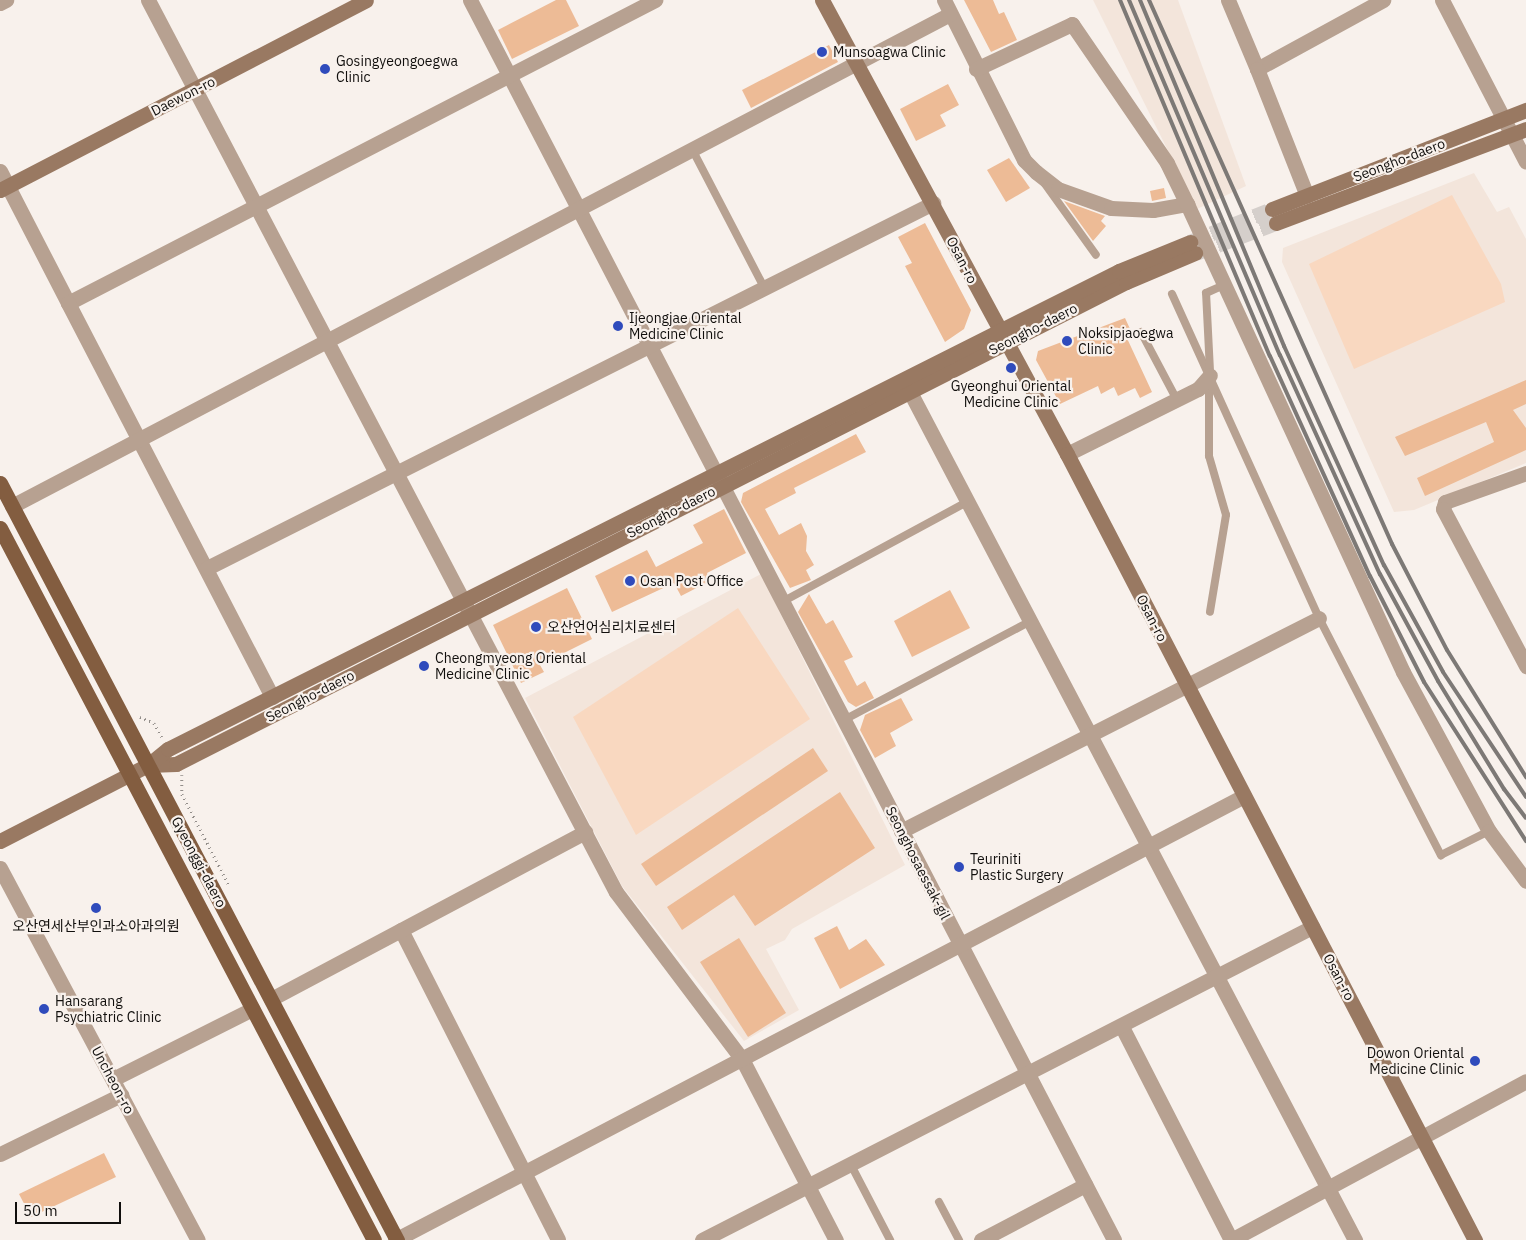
<!DOCTYPE html>
<html>
<head>
<meta charset="utf-8">
<style>
  body { margin:0 }
  #map { position:relative; width:1526px; height:1240px; overflow:hidden; background:#f8f1ec; font-family:"IBM Plex Sans","Noto Sans KR",sans-serif }
  div>[style] { position:absolute }
  .built>* { inset:0; background:#f3e5db }
  .green>* { inset:0; background:#f9d8c0 }
  .building>* { inset:0; background:#edbb96 }
  .secondary-tunnel>* { height:15px; margin-top:-7.5px; transform-origin:0; background:repeating-linear-gradient(90deg,#d5cfcb 0 15px,transparent 0 23px) }
  .path>* { height:2.5px; margin-top:-1.25px; transform-origin:0; background:repeating-linear-gradient(90deg,#938e8a 0 1px,transparent 0 5px) }
  .lane>* { height:8px; margin:-4px; padding:0 4px; transform-origin:4px; border-radius:4px; background:#b7a191 }
  .street>* { height:15px; margin:-7.5px; padding:0 7.5px; transform-origin:7.5px; border-radius:7.5px; background:#b7a191 }
  .secondary>* { height:15px; margin:-7.5px; padding:0 7.5px; transform-origin:7.5px; border-radius:7.5px; background:#997962 }
  .primary>* { height:15px; margin:-7.5px; padding:0 7.5px; transform-origin:7.5px; border-radius:7.5px; background:#835d40 }
  .rail>* { height:4px; margin:-2px; padding:0 2px; transform-origin:2px; border-radius:2px; background:#7d7976 }
  .dots>* { width:14px; height:14px; translate:-50% -50%; box-sizing:border-box; border:2px solid #f8f1ec; border-radius:50% }
  span { translate:-50% -50%; white-space:nowrap; text-align:center; line-height:1.15; -webkit-text-stroke:4.5px #f8f1ec; paint-order:stroke }
  .poi-label { font-size:14px; color:#110f0d }
  .left { translate:0 -50%; text-align:left }
  .right { translate:-100% -50%; text-align:right }
  .street-label { font-size:14px; color:#110f0d }
  .scale { position:absolute; left:15px; top:1202px; width:106px; height:22px; box-sizing:border-box; border:2px solid #110f0d; border-top:0; padding-left:6px; font-size:15px; line-height:18px; white-space:nowrap; color:#110f0d; -webkit-text-stroke:4px #f8f1ec; paint-order:stroke }
</style>
</head>
<body>
<div id="map">
  <div class="built">
    <div style="clip-path:polygon(1093px 0,1178px 0,1246px 186px,1197px 209px)"></div>
    <div style="clip-path:polygon(1474px 173px,1497px 212px,1509px 207px,1526px 239px,1526px 463px,1414px 510px,1394px 512px,1282px 262px,1283px 248px)"></div>
    <div style="clip-path:polygon(761px 574px,905px 865px,792px 929px,785px 940px,766px 949px,799px 1010px,744px 1041px,622px 886px,525px 698px)"></div>
  </div>
  <div class="green">
    <div style="clip-path:polygon(1452px 195px,1501px 284px,1505px 302px,1354px 369px,1309px 264px)"></div>
    <div style="clip-path:polygon(738px 608px,810px 719px,636px 835px,573px 717px)"></div>
  </div>
  <div class="building">
    <div style="clip-path:polygon(556px 0,566px 0,579px 26px,512px 59px,498px 30px)"></div>
    <div style="clip-path:polygon(964px 0,993px 0,999px 14px,1004px 12px,1017px 40px,991px 52px)"></div>
    <div style="clip-path:polygon(829px 45px,838px 62px,751px 108px,742px 90px)"></div>
    <div style="clip-path:polygon(948px 84px,959px 105px,940px 115px,946px 126px,916px 141px,900px 109px)"></div>
    <div style="clip-path:polygon(1009px 158px,1030px 188px,1006px 202px,987px 170px)"></div>
    <div style="clip-path:polygon(1164px 188px,1166px 198px,1152px 201px,1150px 191px)"></div>
    <div style="clip-path:polygon(1064px 201px,1105px 216px,1101px 221px,1106px 226px,1093px 241px)"></div>
    <div style="clip-path:polygon(925px 223px,971px 310px,964px 329px,945px 342px,905px 266px,912px 263px,898px 237px)"></div>
    <div style="clip-path:polygon(1125px 318px,1131px 331px,1125px 334px,1152px 392px,1140px 398px,1135px 388px,1118px 396px,1114px 387px,1101px 394px,1098px 386px,1060px 404px,1036px 360px,1038px 351px)"></div>
    <div style="clip-path:polygon(1526px 380px,1526px 404px,1513px 410px,1526px 428px,1526px 450px,1425px 496px,1417px 478px,1494px 442px,1486px 422px,1405px 456px,1395px 437px)"></div>
    <div style="clip-path:polygon(856px 434px,866px 452px,794px 488px,796px 493px,765px 509px,779px 535px,801px 523px,807px 536px,806px 551px,814px 565px,806px 570px,811px 580px,790px 588px,741px 502px,743px 493px)"></div>
    <div style="clip-path:polygon(724px 509px,746px 553px,707px 573px,710px 581px,681px 596px,674px 583px,612px 612px,595px 576px,647px 550px,656px 567px,703px 543px,693px 525px)"></div>
    <div style="clip-path:polygon(567px 588px,592px 639px,540px 665px,544px 672px,521px 683px,493px 625px)"></div>
    <div style="clip-path:polygon(950px 590px,970px 628px,912px 657px,894px 621px)"></div>
    <div style="clip-path:polygon(809px 594px,826px 624px,833px 620px,853px 657px,844px 661px,857px 686px,865px 681px,874px 698px,856px 707px,848px 702px,798px 612px)"></div>
    <div style="clip-path:polygon(901px 698px,913px 720px,890px 733px,896px 746px,875px 758px,860px 730px,865px 715px)"></div>
    <div style="clip-path:polygon(813px 748px,828px 771px,656px 886px,641px 864px)"></div>
    <div style="clip-path:polygon(840px 792px,875px 848px,755px 926px,734px 895px,682px 930px,667px 907px)"></div>
    <div style="clip-path:polygon(837px 926px,849px 950px,866px 939px,885px 965px,840px 989px,814px 938px)"></div>
    <div style="clip-path:polygon(739px 938px,786px 1013px,748px 1037px,700px 962px)"></div>
    <div style="clip-path:polygon(104px 1153px,116px 1177px,31px 1217px,19px 1194px)"></div>
  </div>
  <div class="secondary-tunnel">
    <div style="left:1190px;top:242px;width:88px;rotate:-21.9deg"></div>
    <div style="left:1196px;top:253px;width:85px;rotate:-20.6deg"></div>
  </div>
  <div class="path">
    <div style="left:140px;top:717px;width:15px;rotate:23deg"></div>
    <div style="left:154px;top:723px;width:16px;rotate:60deg"></div>
    <div style="left:182px;top:775px;width:19px;rotate:90deg"></div>
    <div style="left:182px;top:794px;width:102px;rotate:62.7deg"></div>
  </div>
  <div class="lane">
    <div style="left:692px;top:149px;width:158px;rotate:62.5deg"></div>
    <div style="left:1045px;top:184px;width:87px;rotate:54.3deg"></div>
    <div style="left:1172px;top:294px;width:356px;rotate:65.6deg"></div>
    <div style="left:1319px;top:618px;width:267px;rotate:62.8deg"></div>
    <div style="left:1441px;top:855px;width:54px;rotate:-26.6deg"></div>
    <div style="left:1141px;top:332px;width:77px;rotate:62.1deg"></div>
    <div style="left:1210px;top:371px;width:78px;rotate:-92.9deg"></div>
    <div style="left:1206px;top:293px;width:20px;rotate:-24deg"></div>
    <div style="left:1209px;top:382px;width:74px;rotate:90deg"></div>
    <div style="left:1209px;top:456px;width:61px;rotate:73.9deg"></div>
    <div style="left:1226px;top:515px;width:98px;rotate:99.4deg"></div>
    <div style="left:782px;top:602px;width:210px;rotate:-28.4deg"></div>
    <div style="left:842px;top:721px;width:212px;rotate:-27.9deg"></div>
    <div style="left:850px;top:1163px;width:87px;rotate:62.5deg"></div>
    <div style="left:939px;top:1202px;width:43px;rotate:62.2deg"></div>
  </div>
  <div class="street">
    <div style="left:148px;top:0;width:1007px;rotate:62.32deg"></div>
    <div style="left:616px;top:892px;width:209px;rotate:53deg"></div>
    <div style="left:742px;top:1059px;width:204px;rotate:62.6deg"></div>
    <div style="left:470px;top:0;width:1397px;rotate:62.55deg"></div>
    <div style="left:944px;top:0;width:179px;rotate:63.4deg"></div>
    <div style="left:1024px;top:160px;width:17px;rotate:45deg"></div>
    <div style="left:1036px;top:172px;width:28px;rotate:38deg"></div>
    <div style="left:1058px;top:189px;width:56px;rotate:19.7deg"></div>
    <div style="left:1111px;top:208px;width:42px;rotate:2.7deg"></div>
    <div style="left:1153px;top:210px;width:35px;rotate:-10deg"></div>
    <div style="left:1187px;top:204px;width:515px;rotate:65.22deg"></div>
    <div style="left:1403px;top:672px;width:181px;rotate:61.6deg"></div>
    <div style="left:1489px;top:831px;width:62px;rotate:53.5deg"></div>
    <div style="left:1228px;top:0;width:75px;rotate:67.2deg"></div>
    <div style="left:1257px;top:69px;width:144px;rotate:-28.7deg"></div>
    <div style="left:1442px;top:0;width:182px;rotate:62.6deg"></div>
    <div style="left:0;top:3px;width:7px;rotate:-27deg"></div>
    <div style="left:976px;top:69px;width:106px;rotate:-25.1deg"></div>
    <div style="left:1072px;top:24px;width:168px;rotate:55.6deg"></div>
    <div style="left:1167px;top:163px;width:46px;rotate:64deg"></div>
    <div style="left:1257px;top:69px;width:136px;rotate:68.5deg"></div>
    <div style="left:0;top:171px;width:148px;rotate:62.7deg"></div>
    <div style="left:68px;top:303px;width:661px;rotate:-27.3deg"></div>
    <div style="left:68px;top:303px;width:444px;rotate:62.6deg"></div>
    <div style="left:910px;top:392px;width:958px;rotate:62.31deg"></div>
    <div style="left:1067px;top:454px;width:146px;rotate:-26.4deg"></div>
    <div style="left:1198px;top:389px;width:18px;rotate:-49deg"></div>
    <div style="left:1526px;top:473px;width:86px;rotate:160.3deg"></div>
    <div style="left:1445px;top:502px;width:7px;rotate:106deg"></div>
    <div style="left:1443px;top:509px;width:178px;rotate:62.1deg"></div>
    <div style="left:12px;top:506px;width:1059px;rotate:-27.68deg"></div>
    <div style="left:207px;top:568px;width:813px;rotate:-26.69deg"></div>
    <div style="left:901px;top:831px;width:469px;rotate:-27deg"></div>
    <div style="left:0;top:868px;width:421px;rotate:62deg"></div>
    <div style="left:401px;top:930px;width:347px;rotate:63.1deg"></div>
    <div style="left:271px;top:999px;width:356px;rotate:-28deg"></div>
    <div style="left:1122px;top:1027px;width:239px;rotate:62.9deg"></div>
    <div style="left:113px;top:1079px;width:156px;rotate:-26.7deg"></div>
    <div style="left:0;top:1154px;width:135px;rotate:-26deg"></div>
    <div style="left:395px;top:1240px;width:958px;rotate:-27.61deg"></div>
    <div style="left:702px;top:1240px;width:686px;rotate:-27.16deg"></div>
    <div style="left:981px;top:1240px;width:118px;rotate:-27.9deg"></div>
    <div style="left:1231px;top:1240px;width:335px;rotate:-28.3deg"></div>
  </div>
  <div class="secondary">
    <div style="left:822px;top:0;width:516px;rotate:61.65deg"></div>
    <div style="left:1067px;top:454px;width:886px;rotate:62.57deg"></div>
    <div style="left:0;top:190px;width:412px;rotate:-27.4deg"></div>
    <div style="left:1272px;top:209px;width:273px;rotate:-21.3deg"></div>
    <div style="left:1276px;top:223px;width:267px;rotate:-20.6deg"></div>
    <div style="left:148px;top:765px;width:28px;rotate:-2deg"></div>
    <div style="left:176px;top:764px;width:1065px;rotate:-26.9deg"></div>
    <div style="left:1126px;top:282px;width:75px;rotate:-22.8deg"></div>
    <div style="left:0;top:841px;width:166px;rotate:-27.2deg"></div>
    <div style="left:148px;top:765px;width:26px;rotate:-39deg"></div>
    <div style="left:168px;top:749px;width:1064px;rotate:-26.69deg"></div>
    <div style="left:1119px;top:271px;width:77px;rotate:-22.2deg"></div>
  </div>
  <div class="primary">
    <div style="left:0;top:483px;width:855px;rotate:62.33deg"></div>
    <div style="left:0;top:528px;width:804px;rotate:62.29deg"></div>
  </div>
  <div class="rail">
    <div style="left:1120px;top:0;width:386px;rotate:67.2deg"></div>
    <div style="left:1270px;top:356px;width:242px;rotate:65.6deg"></div>
    <div style="left:1370px;top:576px;width:119px;rotate:63deg"></div>
    <div style="left:1424px;top:682px;width:189px;rotate:57.3deg"></div>
    <div style="left:1129px;top:0;width:386px;rotate:67deg"></div>
    <div style="left:1280px;top:355px;width:241px;rotate:65.5deg"></div>
    <div style="left:1380px;top:574px;width:122px;rotate:61.5deg"></div>
    <div style="left:1438px;top:681px;width:127px;rotate:58.6deg"></div>
    <div style="left:1504px;top:789px;width:36px;rotate:53deg"></div>
    <div style="left:1140px;top:0;width:375px;rotate:67.4deg"></div>
    <div style="left:1284px;top:346px;width:241px;rotate:65.5deg"></div>
    <div style="left:1384px;top:565px;width:122px;rotate:61.1deg"></div>
    <div style="left:1443px;top:672px;width:150px;rotate:56.4deg"></div>
    <div style="left:1149px;top:0;width:596px;rotate:65.93deg"></div>
    <div style="left:1392px;top:544px;width:119px;rotate:62.6deg"></div>
    <div style="left:1447px;top:650px;width:150px;rotate:58.1deg"></div>
  </div>
  <div class="dots">
    <div style="left:822px;top:52px;background:#2f4bbc"></div>
    <div style="left:325px;top:69px;background:#2f4bbc"></div>
    <div style="left:618px;top:326px;background:#2f4bbc"></div>
    <div style="left:1067px;top:341px;background:#2f4bbc"></div>
    <div style="left:1011px;top:368px;background:#2f4bbc"></div>
    <div style="left:630px;top:581px;background:#2f4bbc"></div>
    <div style="left:536px;top:627px;background:#2f4bbc"></div>
    <div style="left:424px;top:666px;background:#2f4bbc"></div>
    <div style="left:959px;top:867px;background:#2f4bbc"></div>
    <div style="left:96px;top:908px;background:#2f4bbc"></div>
    <div style="left:44px;top:1009px;background:#2f4bbc"></div>
    <div style="left:1475px;top:1061px;background:#2f4bbc"></div>
  </div>
  <div class="poi-label">
    <span class="left" style="left:833px;top:52px">Munsoagwa Clinic</span>
    <span class="left" style="left:336px;top:69px">Gosingyeongoegwa<br>Clinic</span>
    <span class="left" style="left:629px;top:326px">Ijeongjae Oriental<br>Medicine Clinic</span>
    <span class="left" style="left:1078px;top:341px">Noksipjaoegwa<br>Clinic</span>
    <span style="left:1011px;top:394px">Gyeonghui Oriental<br>Medicine Clinic</span>
    <span class="left" style="left:640px;top:581px">Osan Post Office</span>
    <span class="left" style="left:547px;top:627px">오산언어심리치료센터</span>
    <span class="left" style="left:435px;top:666px">Cheongmyeong Oriental<br>Medicine Clinic</span>
    <span class="left" style="left:970px;top:867px">Teuriniti<br>Plastic Surgery</span>
    <span style="left:96px;top:926px">오산연세산부인과소아과의원</span>
    <span class="left" style="left:55px;top:1009px">Hansarang<br>Psychiatric Clinic</span>
    <span class="right" style="left:1464px;top:1061px">Dowon Oriental<br>Medicine Clinic</span>
  </div>
  <div class="street-label">
    <span style="left:183px;top:96px;rotate:-27deg">Daewon-ro</span>
    <span style="left:1399px;top:160px;rotate:-21deg">Seongho-daero</span>
    <span style="left:962px;top:260px;rotate:63deg">Osan-ro</span>
    <span style="left:1033px;top:329px;rotate:-27deg">Seongho-daero</span>
    <span style="left:671px;top:512px;rotate:-27deg">Seongho-daero</span>
    <span style="left:1152px;top:618px;rotate:63deg">Osan-ro</span>
    <span style="left:310px;top:696px;rotate:-27deg">Seongho-daero</span>
    <span style="left:199px;top:862px;rotate:62deg">Gyeonggi-daero</span>
    <span style="left:918px;top:863px;rotate:63deg">Seonghosaessak-gil</span>
    <span style="left:1339px;top:977px;rotate:62deg">Osan-ro</span>
    <span style="left:113px;top:1080px;rotate:62deg">Uncheon-ro</span>
  </div>
  <div class="scale">50 m</div>
</div>
</body>
</html>
